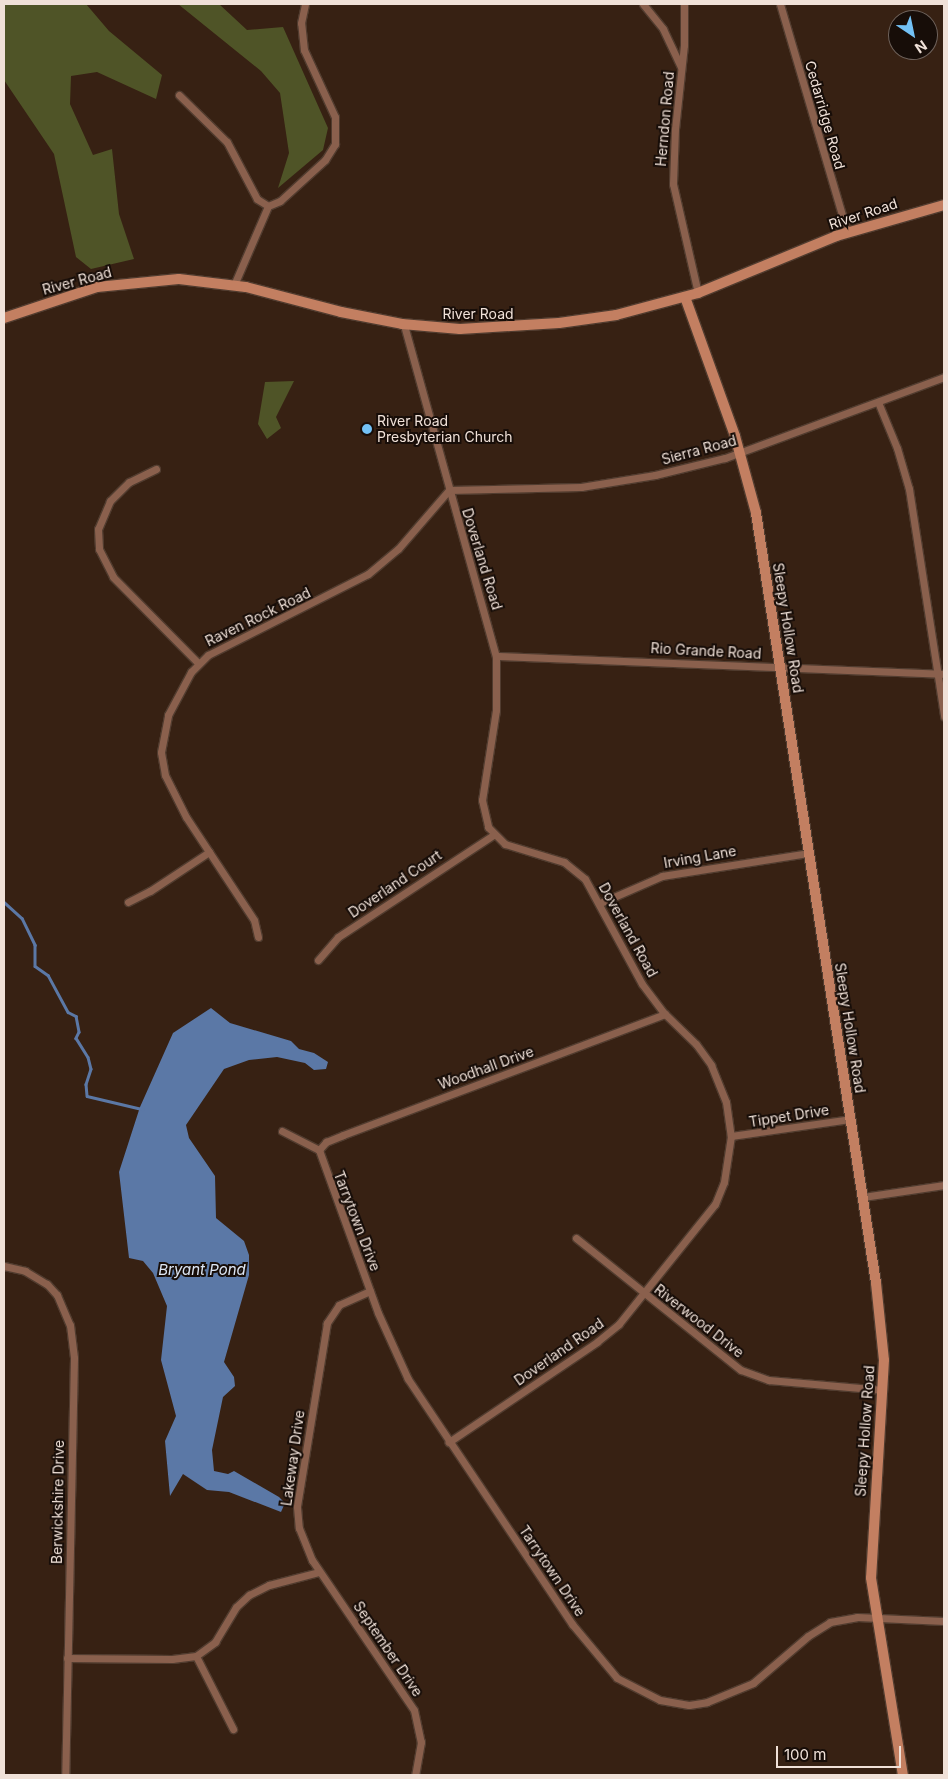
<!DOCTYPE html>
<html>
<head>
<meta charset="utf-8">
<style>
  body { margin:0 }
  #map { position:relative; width:948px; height:1779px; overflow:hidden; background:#372113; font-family:Inter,sans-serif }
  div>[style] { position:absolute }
  .green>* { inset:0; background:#4f5427 }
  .water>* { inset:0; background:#5b78a6 }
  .stream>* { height:2.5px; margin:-1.25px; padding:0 1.25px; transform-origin:1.25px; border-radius:1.25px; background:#5b78a6 }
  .roads { filter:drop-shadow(1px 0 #513c2f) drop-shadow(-1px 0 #513c2f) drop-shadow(0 1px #513c2f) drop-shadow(0 -1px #513c2f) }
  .street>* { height:7px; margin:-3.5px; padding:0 3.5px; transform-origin:3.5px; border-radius:3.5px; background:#8a604d }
  .secondary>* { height:10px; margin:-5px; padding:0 5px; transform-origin:5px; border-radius:5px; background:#c37f61 }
  .dots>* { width:14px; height:14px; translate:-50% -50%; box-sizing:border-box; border:2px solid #170d08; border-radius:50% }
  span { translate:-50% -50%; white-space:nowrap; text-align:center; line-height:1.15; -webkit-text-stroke:4px #170d08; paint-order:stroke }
  .street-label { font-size:14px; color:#f0e1d8 }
  .poi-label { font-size:14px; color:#f0e1d8 }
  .left { translate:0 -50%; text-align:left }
  .water-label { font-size:15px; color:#dce5f3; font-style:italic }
  .frame { position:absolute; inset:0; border:5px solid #f0e1d8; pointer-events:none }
  .north { position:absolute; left:888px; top:10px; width:50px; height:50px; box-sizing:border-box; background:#170d08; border:1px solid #6e625b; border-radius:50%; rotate:146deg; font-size:14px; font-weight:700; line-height:20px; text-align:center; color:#f0e1d8 }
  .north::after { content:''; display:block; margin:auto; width:18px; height:22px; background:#73c1f5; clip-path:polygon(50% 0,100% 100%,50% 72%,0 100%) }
  .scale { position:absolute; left:776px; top:1746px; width:125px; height:22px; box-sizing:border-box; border:2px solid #f0e1d8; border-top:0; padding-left:6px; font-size:15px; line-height:18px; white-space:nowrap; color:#f0e1d8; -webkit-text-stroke:4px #170d08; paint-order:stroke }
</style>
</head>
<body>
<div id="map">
  <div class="green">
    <div style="clip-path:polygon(4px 4px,86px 4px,109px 31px,162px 75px,156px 99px,97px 72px,71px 76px,70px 104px,93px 155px,112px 149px,119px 214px,134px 259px,91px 269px,76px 257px,54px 154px,4px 80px)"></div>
    <div style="clip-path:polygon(178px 4px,219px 4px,247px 30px,283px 27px,328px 128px,323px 150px,278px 188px,289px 153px,280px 93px,261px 71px)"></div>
    <div style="clip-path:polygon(294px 381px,276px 417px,281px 428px,267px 439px,258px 424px,265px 382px)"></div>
  </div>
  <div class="water">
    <div style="clip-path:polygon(211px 1008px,230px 1023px,291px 1041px,299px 1049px,314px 1053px,328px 1062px,326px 1069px,314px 1070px,305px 1063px,277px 1057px,249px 1060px,224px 1069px,186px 1125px,189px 1138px,215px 1176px,216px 1218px,244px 1241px,249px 1255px,249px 1275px,224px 1362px,234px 1377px,235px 1386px,223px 1397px,212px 1450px,214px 1471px,228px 1474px,234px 1471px,279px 1497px,285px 1503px,281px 1512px,229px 1492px,207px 1490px,183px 1474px,170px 1496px,165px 1441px,176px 1416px,161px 1360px,167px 1306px,153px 1273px,143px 1261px,129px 1258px,119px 1172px,140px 1107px,173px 1033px)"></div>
  </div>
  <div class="stream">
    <div style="left:4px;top:902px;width:24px;rotate:42deg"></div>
    <div style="left:22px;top:918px;width:30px;rotate:64deg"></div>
    <div style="left:35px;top:945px;width:21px;rotate:90deg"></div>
    <div style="left:35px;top:966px;width:16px;rotate:35deg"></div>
    <div style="left:48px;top:975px;width:42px;rotate:61.6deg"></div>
    <div style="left:68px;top:1012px;width:9px;rotate:27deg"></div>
    <div style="left:76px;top:1016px;width:16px;rotate:79deg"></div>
    <div style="left:79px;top:1032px;width:7px;rotate:117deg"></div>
    <div style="left:76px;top:1038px;width:22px;rotate:58deg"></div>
    <div style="left:88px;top:1057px;width:12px;rotate:76deg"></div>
    <div style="left:91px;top:1069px;width:16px;rotate:108deg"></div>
    <div style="left:86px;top:1084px;width:12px;rotate:85deg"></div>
    <div style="left:87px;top:1096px;width:57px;rotate:13.3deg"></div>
  </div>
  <div class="roads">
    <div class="street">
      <div style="left:643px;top:4px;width:32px;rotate:51deg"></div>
      <div style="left:663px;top:29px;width:42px;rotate:64.7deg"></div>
      <div style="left:684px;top:4px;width:41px;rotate:90deg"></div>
      <div style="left:684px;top:45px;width:84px;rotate:96.1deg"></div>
      <div style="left:675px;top:129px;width:55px;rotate:92.1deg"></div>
      <div style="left:673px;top:184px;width:112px;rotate:77.1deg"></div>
      <div style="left:780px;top:4px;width:238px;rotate:73.6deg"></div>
      <div style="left:179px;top:95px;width:67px;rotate:44.4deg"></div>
      <div style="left:227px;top:142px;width:64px;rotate:62.2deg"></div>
      <div style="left:257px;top:199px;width:13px;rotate:32deg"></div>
      <div style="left:234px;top:285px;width:86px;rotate:-66.7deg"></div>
      <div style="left:268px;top:206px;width:13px;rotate:-23deg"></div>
      <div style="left:280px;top:201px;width:61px;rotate:-42.3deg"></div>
      <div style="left:325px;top:160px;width:19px;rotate:-58deg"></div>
      <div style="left:335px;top:144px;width:27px;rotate:-90deg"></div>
      <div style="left:335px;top:117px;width:74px;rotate:-114.8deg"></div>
      <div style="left:304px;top:50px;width:27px;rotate:-96deg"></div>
      <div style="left:301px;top:23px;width:19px;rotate:-78deg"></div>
      <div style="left:404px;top:325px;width:344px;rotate:74.5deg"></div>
      <div style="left:496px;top:656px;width:54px;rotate:90deg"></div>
      <div style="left:496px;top:710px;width:91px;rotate:98.8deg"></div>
      <div style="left:482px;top:800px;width:28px;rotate:77deg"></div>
      <div style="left:488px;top:827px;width:24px;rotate:45deg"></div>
      <div style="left:505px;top:844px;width:62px;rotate:17deg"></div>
      <div style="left:564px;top:862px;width:27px;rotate:39deg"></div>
      <div style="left:585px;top:879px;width:119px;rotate:61.5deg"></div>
      <div style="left:642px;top:984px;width:38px;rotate:53deg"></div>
      <div style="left:665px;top:1014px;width:43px;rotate:44.1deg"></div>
      <div style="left:696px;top:1044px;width:26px;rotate:54deg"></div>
      <div style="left:711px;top:1065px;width:40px;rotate:68deg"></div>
      <div style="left:726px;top:1102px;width:34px;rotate:82deg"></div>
      <div style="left:731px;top:1136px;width:47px;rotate:98.7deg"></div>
      <div style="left:724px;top:1182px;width:24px;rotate:112deg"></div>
      <div style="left:715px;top:1204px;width:154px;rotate:128.7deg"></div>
      <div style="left:619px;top:1324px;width:28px;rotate:141deg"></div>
      <div style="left:597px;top:1342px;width:179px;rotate:146deg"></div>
      <div style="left:878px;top:402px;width:50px;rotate:67.6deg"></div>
      <div style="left:897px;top:448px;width:43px;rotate:73.7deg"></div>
      <div style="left:909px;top:489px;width:230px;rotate:81.2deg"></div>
      <div style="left:156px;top:469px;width:30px;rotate:154deg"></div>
      <div style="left:129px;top:482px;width:27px;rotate:135deg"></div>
      <div style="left:110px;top:501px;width:30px;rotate:113deg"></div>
      <div style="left:98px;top:529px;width:20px;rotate:87deg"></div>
      <div style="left:99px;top:549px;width:31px;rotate:63deg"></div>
      <div style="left:113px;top:577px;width:121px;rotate:45.3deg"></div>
      <div style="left:496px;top:656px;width:448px;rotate:2.3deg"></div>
      <div style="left:128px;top:902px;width:25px;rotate:-27deg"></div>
      <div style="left:150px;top:891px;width:71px;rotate:-33.5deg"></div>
      <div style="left:600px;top:903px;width:68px;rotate:-23.5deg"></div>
      <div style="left:662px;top:876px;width:149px;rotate:-8.9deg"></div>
      <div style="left:258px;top:937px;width:17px;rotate:-103deg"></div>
      <div style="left:254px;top:920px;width:123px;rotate:-123.4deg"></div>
      <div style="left:186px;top:817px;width:47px;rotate:-116.6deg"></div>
      <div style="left:165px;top:775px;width:23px;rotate:-100deg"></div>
      <div style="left:161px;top:752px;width:38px;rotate:-79deg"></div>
      <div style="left:168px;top:715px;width:49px;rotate:-61.9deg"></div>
      <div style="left:191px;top:672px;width:24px;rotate:-45deg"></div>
      <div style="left:208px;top:655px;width:179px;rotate:-26.9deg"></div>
      <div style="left:368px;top:574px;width:39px;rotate:-40deg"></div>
      <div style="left:398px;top:549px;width:78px;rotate:-49.2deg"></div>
      <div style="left:449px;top:490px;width:132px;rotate:-1.3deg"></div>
      <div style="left:581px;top:487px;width:75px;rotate:-9.2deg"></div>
      <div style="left:655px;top:475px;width:72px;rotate:-13.7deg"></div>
      <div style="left:725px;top:458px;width:233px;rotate:-20.3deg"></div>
      <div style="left:318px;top:960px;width:30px;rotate:-49deg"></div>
      <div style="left:338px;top:937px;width:186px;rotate:-33.3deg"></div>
      <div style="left:282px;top:1131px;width:42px;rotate:27.2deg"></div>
      <div style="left:731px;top:1136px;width:120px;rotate:-8.1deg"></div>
      <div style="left:319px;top:1150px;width:173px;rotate:70.1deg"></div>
      <div style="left:378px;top:1313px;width:72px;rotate:65.6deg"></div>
      <div style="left:408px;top:1379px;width:295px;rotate:56.2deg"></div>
      <div style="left:572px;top:1624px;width:70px;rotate:50.2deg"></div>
      <div style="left:617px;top:1678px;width:48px;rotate:27.1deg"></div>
      <div style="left:660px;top:1700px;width:29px;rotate:10deg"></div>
      <div style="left:689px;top:1705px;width:18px;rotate:-9deg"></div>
      <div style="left:707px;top:1702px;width:50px;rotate:-22.4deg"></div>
      <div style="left:753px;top:1683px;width:72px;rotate:-40.5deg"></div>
      <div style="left:808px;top:1636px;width:26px;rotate:-32deg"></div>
      <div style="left:830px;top:1622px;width:27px;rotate:-10deg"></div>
      <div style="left:857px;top:1617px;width:87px;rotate:2.6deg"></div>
      <div style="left:319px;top:1150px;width:11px;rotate:-49deg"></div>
      <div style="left:326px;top:1142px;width:18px;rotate:-22deg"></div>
      <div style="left:343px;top:1135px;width:344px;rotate:-20.6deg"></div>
      <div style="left:863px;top:1197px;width:82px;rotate:-8.4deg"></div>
      <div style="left:576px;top:1238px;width:211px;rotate:38.7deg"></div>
      <div style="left:741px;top:1370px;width:30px;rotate:20deg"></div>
      <div style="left:769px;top:1380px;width:114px;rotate:5deg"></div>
      <div style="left:4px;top:1266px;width:22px;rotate:13deg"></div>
      <div style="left:25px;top:1271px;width:26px;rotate:31deg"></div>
      <div style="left:47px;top:1284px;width:15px;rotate:48deg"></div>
      <div style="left:57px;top:1295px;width:33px;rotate:67deg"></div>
      <div style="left:70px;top:1325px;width:33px;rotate:83deg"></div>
      <div style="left:74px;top:1358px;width:417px;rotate:91.2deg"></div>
      <div style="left:370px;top:1291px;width:34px;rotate:156deg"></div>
      <div style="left:339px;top:1305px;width:22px;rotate:124deg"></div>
      <div style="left:327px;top:1323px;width:186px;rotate:99.3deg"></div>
      <div style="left:297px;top:1507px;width:21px;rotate:85deg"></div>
      <div style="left:299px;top:1528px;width:35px;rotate:68deg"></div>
      <div style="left:312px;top:1560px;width:181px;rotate:55.8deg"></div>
      <div style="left:414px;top:1710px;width:33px;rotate:78deg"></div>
      <div style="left:421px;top:1742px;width:34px;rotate:100deg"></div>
      <div style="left:196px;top:1656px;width:82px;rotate:63.1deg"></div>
      <div style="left:67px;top:1658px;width:105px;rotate:0.5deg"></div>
      <div style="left:172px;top:1659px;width:24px;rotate:-7deg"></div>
      <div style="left:196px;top:1656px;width:24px;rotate:-36deg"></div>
      <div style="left:215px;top:1642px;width:41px;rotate:-59deg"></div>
      <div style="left:236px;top:1607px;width:18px;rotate:-43deg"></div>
      <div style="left:249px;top:1595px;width:22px;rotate:-27deg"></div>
      <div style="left:269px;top:1585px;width:52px;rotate:-14.6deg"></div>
    </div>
    <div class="secondary">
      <div style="left:685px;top:297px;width:148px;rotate:70.2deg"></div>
      <div style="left:735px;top:436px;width:80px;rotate:74.7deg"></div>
      <div style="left:756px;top:513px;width:779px;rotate:81.14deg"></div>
      <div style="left:876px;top:1283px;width:77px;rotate:84.1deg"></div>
      <div style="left:884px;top:1360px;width:218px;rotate:93.4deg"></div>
      <div style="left:871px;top:1578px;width:200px;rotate:80.8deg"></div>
      <div style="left:4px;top:318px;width:98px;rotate:-18.4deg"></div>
      <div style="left:97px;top:287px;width:82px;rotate:-5.6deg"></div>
      <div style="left:179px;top:279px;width:67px;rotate:6.8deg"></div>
      <div style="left:246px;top:287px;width:98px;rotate:14.7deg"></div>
      <div style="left:341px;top:312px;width:62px;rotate:11.1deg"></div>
      <div style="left:402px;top:324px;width:58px;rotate:4.9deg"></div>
      <div style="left:460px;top:329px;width:99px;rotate:-3.5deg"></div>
      <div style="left:559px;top:323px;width:58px;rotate:-8deg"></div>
      <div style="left:616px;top:315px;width:85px;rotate:-15deg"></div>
      <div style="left:698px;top:293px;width:149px;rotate:-22.4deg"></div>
      <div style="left:836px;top:236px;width:112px;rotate:-16deg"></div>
    </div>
  </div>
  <div class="dots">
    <div style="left:367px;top:429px;background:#73c1f5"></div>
  </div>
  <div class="street-label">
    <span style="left:825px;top:115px;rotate:74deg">Cedarridge Road</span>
    <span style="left:665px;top:119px;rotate:-85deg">Herndon Road</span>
    <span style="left:863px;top:214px;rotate:-18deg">River Road</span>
    <span style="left:77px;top:281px;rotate:-15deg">River Road</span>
    <span style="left:478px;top:314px">River Road</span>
    <span style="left:699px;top:450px;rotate:-15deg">Sierra Road</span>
    <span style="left:482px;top:559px;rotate:73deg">Doverland Road</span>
    <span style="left:258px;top:617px;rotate:-26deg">Raven Rock Road</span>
    <span style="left:788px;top:628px;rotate:81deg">Sleepy Hollow Road</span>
    <span style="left:706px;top:651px;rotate:3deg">Rio Grande Road</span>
    <span style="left:700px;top:857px;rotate:-10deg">Irving Lane</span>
    <span style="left:395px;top:884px;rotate:-34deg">Doverland Court</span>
    <span style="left:628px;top:930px;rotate:61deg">Doverland Road</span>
    <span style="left:850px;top:1028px;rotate:81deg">Sleepy Hollow Road</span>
    <span style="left:486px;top:1068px;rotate:-20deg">Woodhall Drive</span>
    <span style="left:789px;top:1116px;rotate:-9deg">Tippet Drive</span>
    <span style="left:357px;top:1221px;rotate:69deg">Tarrytown Drive</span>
    <span style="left:699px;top:1321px;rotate:38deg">Riverwood Drive</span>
    <span style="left:559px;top:1352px;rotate:-35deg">Doverland Road</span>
    <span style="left:865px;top:1431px;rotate:-86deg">Sleepy Hollow Road</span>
    <span style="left:293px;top:1458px;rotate:-82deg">Lakeway Drive</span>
    <span style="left:58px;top:1502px;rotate:-89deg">Berwickshire Drive</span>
    <span style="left:552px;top:1571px;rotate:56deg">Tarrytown Drive</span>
    <span style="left:388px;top:1649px;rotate:56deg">September Drive</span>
  </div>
  <div class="poi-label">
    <span class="left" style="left:377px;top:429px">River Road<br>Presbyterian Church</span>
  </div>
  <div class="water-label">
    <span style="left:202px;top:1270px">Bryant Pond</span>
  </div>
  <div class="frame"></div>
  <div class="north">N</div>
  <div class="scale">100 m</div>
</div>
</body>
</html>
